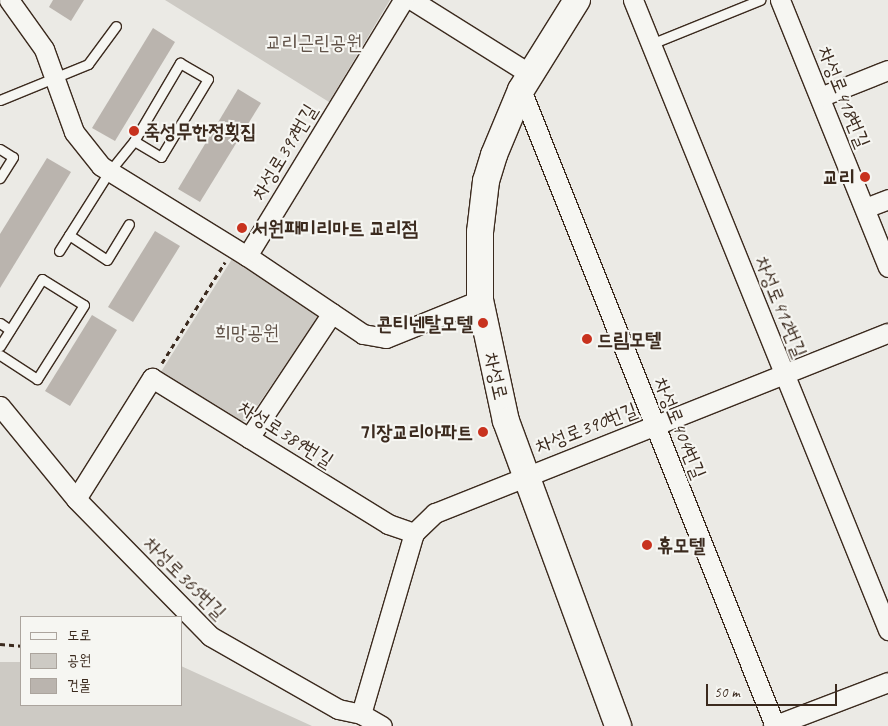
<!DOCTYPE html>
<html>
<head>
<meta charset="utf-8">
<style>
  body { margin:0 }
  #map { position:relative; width:888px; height:726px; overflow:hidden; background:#ebeae5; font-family:Caveat,"Poor Story",sans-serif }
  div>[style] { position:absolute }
  .green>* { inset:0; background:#cdcac4 }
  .building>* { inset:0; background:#bab4ae }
  .path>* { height:3px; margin-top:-1.5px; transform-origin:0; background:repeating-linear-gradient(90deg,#3b2a1e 0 5px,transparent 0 9px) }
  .roads { filter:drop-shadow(1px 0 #3b2a1e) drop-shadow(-1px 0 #3b2a1e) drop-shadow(0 1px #3b2a1e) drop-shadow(0 -1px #3b2a1e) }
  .lane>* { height:9px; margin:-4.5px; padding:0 4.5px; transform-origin:4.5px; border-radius:4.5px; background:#f6f6f2 }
  .street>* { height:19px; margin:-9.5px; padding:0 9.5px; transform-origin:9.5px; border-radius:9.5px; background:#f6f6f2 }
  .secondary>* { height:26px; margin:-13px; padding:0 13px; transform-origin:13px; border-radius:13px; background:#f6f6f2 }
  .dots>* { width:14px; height:14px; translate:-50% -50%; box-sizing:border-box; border:2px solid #f6f6f2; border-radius:50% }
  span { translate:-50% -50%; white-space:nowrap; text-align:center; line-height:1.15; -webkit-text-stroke:4px #f6f6f2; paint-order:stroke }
  .park-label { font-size:20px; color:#605248 }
  .street-label { font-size:20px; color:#3b2a1e }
  .poi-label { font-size:20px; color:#3b2a1e; font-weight:700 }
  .left { translate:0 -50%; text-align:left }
  .right { translate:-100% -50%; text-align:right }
  .legend { position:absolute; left:20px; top:616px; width:162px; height:90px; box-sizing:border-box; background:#f6f6f2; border:1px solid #aba49d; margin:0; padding:6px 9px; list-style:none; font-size:15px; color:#3b2a1e }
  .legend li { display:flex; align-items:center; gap:10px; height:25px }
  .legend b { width:25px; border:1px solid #aba49d }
  .scale { position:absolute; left:706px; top:684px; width:131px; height:22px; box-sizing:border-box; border:2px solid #3b2a1e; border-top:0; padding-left:6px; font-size:15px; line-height:18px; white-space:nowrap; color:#3b2a1e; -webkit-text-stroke:4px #f6f6f2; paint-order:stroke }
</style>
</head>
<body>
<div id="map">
  <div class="green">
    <div style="clip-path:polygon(165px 0,390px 0,329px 102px)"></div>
    <div style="clip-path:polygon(232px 259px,319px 316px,247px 421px,239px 421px,159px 375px)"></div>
    <div style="clip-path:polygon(0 662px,21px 662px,21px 705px,181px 705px,181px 666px,312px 726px,0 726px)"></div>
  </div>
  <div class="building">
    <div style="clip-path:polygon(53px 0,84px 0,71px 21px,49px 7px)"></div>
    <div style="clip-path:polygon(153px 28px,175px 42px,115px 141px,92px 128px)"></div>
    <div style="clip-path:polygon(238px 89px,261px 103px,200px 202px,178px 189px)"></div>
    <div style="clip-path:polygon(47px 158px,71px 172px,0 288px,0 234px)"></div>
    <div style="clip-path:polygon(155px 231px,180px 246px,133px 322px,108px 307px)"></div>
    <div style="clip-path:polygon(92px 315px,117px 330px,70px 406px,45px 391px)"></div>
  </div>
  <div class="path">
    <div style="left:162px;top:363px;width:119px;rotate:-58deg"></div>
    <div style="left:0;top:644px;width:21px;rotate:5deg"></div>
  </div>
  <div class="roads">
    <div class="lane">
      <div style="left:651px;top:44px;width:118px;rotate:-22deg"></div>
      <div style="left:0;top:100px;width:95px;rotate:-22.2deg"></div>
      <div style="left:88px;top:64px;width:47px;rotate:-53.6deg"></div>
      <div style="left:0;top:149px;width:15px;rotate:32deg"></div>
      <div style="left:13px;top:157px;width:25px;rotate:122deg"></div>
      <div style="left:69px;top:235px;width:45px;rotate:33.3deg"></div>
      <div style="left:107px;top:260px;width:42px;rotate:-58.6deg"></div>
      <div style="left:59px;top:251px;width:93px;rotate:-57.7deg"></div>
      <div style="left:109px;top:172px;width:40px;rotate:-51deg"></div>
      <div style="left:134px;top:141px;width:91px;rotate:-59.5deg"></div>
      <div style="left:180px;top:63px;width:32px;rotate:30deg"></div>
      <div style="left:208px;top:79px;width:91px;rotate:121.1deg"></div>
      <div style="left:161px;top:157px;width:31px;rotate:-149deg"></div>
      <div style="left:0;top:323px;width:12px;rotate:35deg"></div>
      <div style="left:0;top:346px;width:79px;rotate:-57.9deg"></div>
      <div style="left:42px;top:279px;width:49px;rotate:31.8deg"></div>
      <div style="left:84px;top:305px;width:88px;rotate:122.4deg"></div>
      <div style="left:37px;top:379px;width:44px;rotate:-147deg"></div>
    </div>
    <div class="street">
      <div style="left:9px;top:0;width:60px;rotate:54.5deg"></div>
      <div style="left:44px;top:49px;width:88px;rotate:70.1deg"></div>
      <div style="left:74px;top:132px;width:43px;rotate:51.5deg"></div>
      <div style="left:101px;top:166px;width:172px;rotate:31.7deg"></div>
      <div style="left:247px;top:256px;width:140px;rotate:33.9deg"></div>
      <div style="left:363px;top:334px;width:23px;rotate:10deg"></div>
      <div style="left:386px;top:338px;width:101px;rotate:-22deg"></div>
      <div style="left:412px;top:0;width:139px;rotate:32.1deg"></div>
      <div style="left:633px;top:0;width:680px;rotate:67.96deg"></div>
      <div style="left:780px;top:0;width:288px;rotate:68deg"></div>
      <div style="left:521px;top:90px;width:685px;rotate:68.23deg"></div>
      <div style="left:820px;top:97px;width:73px;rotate:-21.7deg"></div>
      <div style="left:865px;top:208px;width:25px;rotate:-21deg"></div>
      <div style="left:247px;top:256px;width:300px;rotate:-58.6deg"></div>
      <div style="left:0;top:406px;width:120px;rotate:50.7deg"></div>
      <div style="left:76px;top:499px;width:192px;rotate:45.6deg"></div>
      <div style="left:210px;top:636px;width:147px;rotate:29.7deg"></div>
      <div style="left:338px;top:709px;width:24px;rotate:12deg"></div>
      <div style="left:361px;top:714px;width:24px;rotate:30deg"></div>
      <div style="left:249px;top:438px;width:150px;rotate:-56.4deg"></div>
      <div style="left:76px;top:499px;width:143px;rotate:-57.9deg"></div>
      <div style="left:152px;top:378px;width:278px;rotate:31.7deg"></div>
      <div style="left:388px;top:524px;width:28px;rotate:19deg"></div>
      <div style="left:361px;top:714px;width:189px;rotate:-73.7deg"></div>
      <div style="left:414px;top:533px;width:29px;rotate:-44deg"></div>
      <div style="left:435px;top:513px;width:487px;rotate:-21.7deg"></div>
      <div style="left:773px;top:726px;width:123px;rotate:-20.9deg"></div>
    </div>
    <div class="secondary">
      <div style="left:577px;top:0;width:106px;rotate:121.9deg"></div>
      <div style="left:521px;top:90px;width:70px;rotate:112.6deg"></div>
      <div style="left:494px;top:155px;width:27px;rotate:107deg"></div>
      <div style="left:486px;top:181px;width:51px;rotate:96.7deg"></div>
      <div style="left:480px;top:232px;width:68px;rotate:90deg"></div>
      <div style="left:480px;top:300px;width:124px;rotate:77.9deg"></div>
      <div style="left:506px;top:421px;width:325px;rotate:69.8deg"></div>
    </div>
  </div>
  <div class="dots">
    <div style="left:134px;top:131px;background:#c8321e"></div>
    <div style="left:865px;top:177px;background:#c8321e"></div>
    <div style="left:242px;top:228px;background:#c8321e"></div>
    <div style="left:483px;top:323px;background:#c8321e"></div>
    <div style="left:587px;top:339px;background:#c8321e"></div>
    <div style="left:483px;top:432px;background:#c8321e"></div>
    <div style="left:647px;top:545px;background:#c8321e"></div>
  </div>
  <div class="park-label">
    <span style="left:314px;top:42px">교리근린공원</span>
    <span style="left:247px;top:332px">희망공원</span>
  </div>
  <div class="street-label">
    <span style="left:844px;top:97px;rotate:68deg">차성로418번길</span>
    <span style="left:284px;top:152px;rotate:-59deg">차성로397번길</span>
    <span style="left:781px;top:307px;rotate:68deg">차성로412번길</span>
    <span style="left:496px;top:376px;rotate:77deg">차성로</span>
    <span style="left:586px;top:428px;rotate:-21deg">차성로390번길</span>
    <span style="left:680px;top:428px;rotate:68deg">차성로404번길</span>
    <span style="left:286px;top:434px;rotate:32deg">차성로389번길</span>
    <span style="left:185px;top:578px;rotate:45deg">차성로365번길</span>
  </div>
  <div class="poi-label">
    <span class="left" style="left:144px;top:131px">죽성무한정횟집</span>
    <span class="right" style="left:855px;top:177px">교리</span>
    <span class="left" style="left:252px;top:228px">서원패미리마트 교리점</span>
    <span class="right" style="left:473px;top:323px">콘티넨탈모텔</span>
    <span class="left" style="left:597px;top:339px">드림모텔</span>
    <span class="right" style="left:473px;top:432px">기장교리아파트</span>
    <span class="left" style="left:657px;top:545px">휴모텔</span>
  </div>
  <ul class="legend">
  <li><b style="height:6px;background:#f6f6f2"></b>도로</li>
  <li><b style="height:14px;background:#cdcac4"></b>공원</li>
  <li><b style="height:14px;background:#bab4ae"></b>건물</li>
  </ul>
  <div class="scale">50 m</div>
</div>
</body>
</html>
